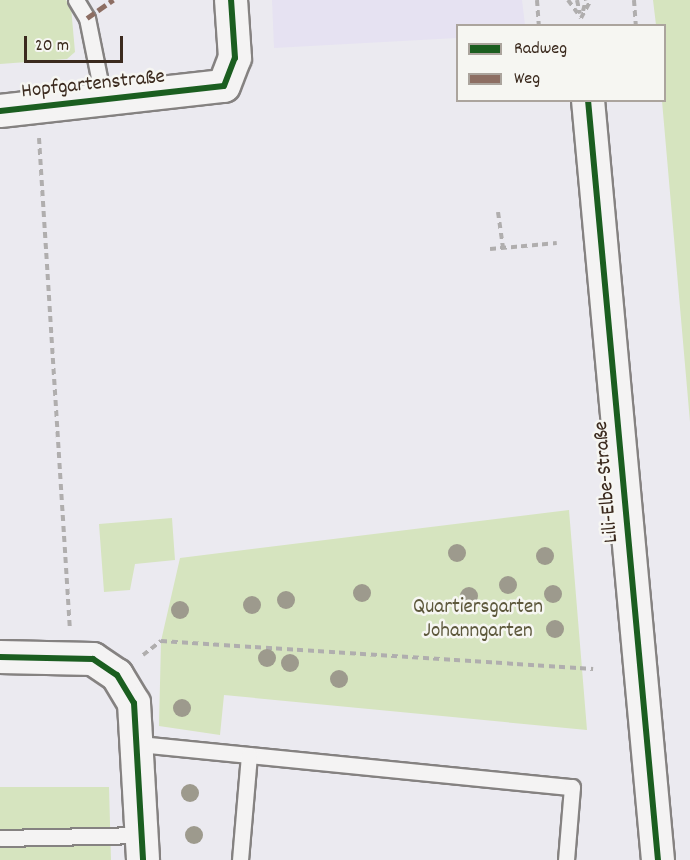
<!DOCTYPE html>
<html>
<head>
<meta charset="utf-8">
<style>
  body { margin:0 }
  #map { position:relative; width:690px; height:860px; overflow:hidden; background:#ebeaf0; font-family:Dekko,sans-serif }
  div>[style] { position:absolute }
  .built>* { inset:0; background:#e6e2f2 }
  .green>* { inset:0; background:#d6e4bf }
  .path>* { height:4px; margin-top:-2px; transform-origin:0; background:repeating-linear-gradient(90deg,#b0aeae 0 6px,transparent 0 10.5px) }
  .roads { filter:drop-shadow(2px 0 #858281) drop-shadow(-2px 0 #858281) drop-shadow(0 2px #858281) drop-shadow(0 -2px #858281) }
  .lane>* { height:15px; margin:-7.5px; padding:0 7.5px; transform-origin:7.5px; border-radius:7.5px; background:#f4f3f3 }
  .street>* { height:32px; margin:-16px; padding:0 16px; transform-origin:16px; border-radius:16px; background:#f4f3f3 }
  .quiet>* { height:4.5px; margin-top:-2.25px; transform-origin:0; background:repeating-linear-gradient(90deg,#8d6e63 0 9px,transparent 0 13.5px) }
  .cycleway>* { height:6px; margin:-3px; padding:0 3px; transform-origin:3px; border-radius:3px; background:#1b5e20 }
  .trees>* { width:18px; height:18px; margin:-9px; border-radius:50%; background:#9d9a8d }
  span { translate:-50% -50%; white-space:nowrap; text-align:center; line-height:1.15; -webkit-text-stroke:5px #f6f6f2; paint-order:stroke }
  .street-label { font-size:21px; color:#3b2a1e }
  .park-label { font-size:21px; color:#5d583c }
  .legend { position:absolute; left:456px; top:24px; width:210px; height:78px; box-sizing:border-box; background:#f6f6f2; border:2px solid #aba49d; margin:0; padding:8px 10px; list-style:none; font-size:18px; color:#3b2a1e }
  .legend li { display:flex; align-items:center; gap:12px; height:30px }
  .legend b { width:30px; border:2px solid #aba49d }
  .scale { position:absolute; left:24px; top:36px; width:99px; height:27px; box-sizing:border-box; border:3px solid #3b2a1e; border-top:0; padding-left:8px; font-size:18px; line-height:21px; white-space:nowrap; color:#3b2a1e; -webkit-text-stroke:4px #f6f6f2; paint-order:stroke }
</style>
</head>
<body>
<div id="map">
  <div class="built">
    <div style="clip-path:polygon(272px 0,522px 0,525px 25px,458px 26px,457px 38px,274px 48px)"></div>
  </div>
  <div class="green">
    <div style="clip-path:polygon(0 0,66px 0,71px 7px,75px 52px,67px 59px,0 64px)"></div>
    <div style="clip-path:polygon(653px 0,690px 0,690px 422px,662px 101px,664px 26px,656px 25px)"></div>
    <div style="clip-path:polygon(569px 510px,587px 730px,224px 695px,220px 735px,159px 726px,161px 641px,180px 558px)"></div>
    <div style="clip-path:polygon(172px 518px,175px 560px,135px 564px,130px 590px,104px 592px,99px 524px)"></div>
    <div style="clip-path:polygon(0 787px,109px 787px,111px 860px,0 860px)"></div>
  </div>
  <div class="path">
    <div style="left:537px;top:0;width:26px;rotate:86deg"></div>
    <div style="left:568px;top:0;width:22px;rotate:54deg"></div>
    <div style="left:581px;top:18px;width:21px;rotate:-61deg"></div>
    <div style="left:577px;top:0;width:14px;rotate:78deg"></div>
    <div style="left:634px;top:0;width:26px;rotate:86deg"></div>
    <div style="left:583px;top:11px;width:11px;rotate:-75deg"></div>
    <div style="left:39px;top:138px;width:490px;rotate:86.4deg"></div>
    <div style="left:498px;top:212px;width:36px;rotate:82deg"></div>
    <div style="left:490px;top:249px;width:67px;rotate:-5.1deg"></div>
    <div style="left:143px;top:655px;width:23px;rotate:-38deg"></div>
    <div style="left:161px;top:641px;width:433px;rotate:3.7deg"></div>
  </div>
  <div class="roads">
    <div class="lane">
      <div style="left:76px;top:0;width:21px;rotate:59deg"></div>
      <div style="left:87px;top:18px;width:86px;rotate:78.6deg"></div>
      <div style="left:139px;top:744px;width:435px;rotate:5.7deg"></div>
      <div style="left:572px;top:787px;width:73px;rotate:94.7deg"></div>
      <div style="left:0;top:838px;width:142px;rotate:-1.2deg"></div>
      <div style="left:240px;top:860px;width:105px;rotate:-85.1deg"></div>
    </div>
    <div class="street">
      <div style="left:588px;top:100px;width:763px;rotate:84.74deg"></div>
      <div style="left:0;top:111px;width:225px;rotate:-6.4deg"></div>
      <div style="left:224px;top:86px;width:30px;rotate:-69deg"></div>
      <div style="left:235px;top:58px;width:58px;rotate:-93.9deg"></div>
      <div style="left:0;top:657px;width:93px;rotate:1.2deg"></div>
      <div style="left:93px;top:659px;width:29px;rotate:34deg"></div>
      <div style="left:117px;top:675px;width:33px;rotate:59deg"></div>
      <div style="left:134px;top:703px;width:157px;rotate:86.7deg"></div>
    </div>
  </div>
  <div class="quiet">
    <div style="left:87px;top:18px;width:32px;rotate:-35deg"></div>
  </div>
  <div class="cycleway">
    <div style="left:588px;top:100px;width:763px;rotate:84.74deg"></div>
    <div style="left:0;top:111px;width:225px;rotate:-6.4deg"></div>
    <div style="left:224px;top:86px;width:30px;rotate:-69deg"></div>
    <div style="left:235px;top:58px;width:58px;rotate:-93.9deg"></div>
    <div style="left:0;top:657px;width:93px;rotate:1.2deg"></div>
    <div style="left:93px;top:659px;width:29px;rotate:34deg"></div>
    <div style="left:117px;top:675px;width:33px;rotate:59deg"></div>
    <div style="left:134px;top:703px;width:157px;rotate:86.7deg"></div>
  </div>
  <div class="trees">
    <div style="left:457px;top:553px"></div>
    <div style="left:545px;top:556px"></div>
    <div style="left:508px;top:585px"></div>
    <div style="left:362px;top:593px"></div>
    <div style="left:553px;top:594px"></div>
    <div style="left:469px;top:596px"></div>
    <div style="left:286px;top:600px"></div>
    <div style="left:252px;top:605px"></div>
    <div style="left:180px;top:610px"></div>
    <div style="left:555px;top:629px"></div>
    <div style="left:267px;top:658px"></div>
    <div style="left:290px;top:663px"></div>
    <div style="left:339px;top:679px"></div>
    <div style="left:182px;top:708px"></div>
    <div style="left:190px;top:793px"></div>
    <div style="left:194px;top:835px"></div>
  </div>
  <div class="street-label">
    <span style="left:93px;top:85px;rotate:-6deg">Hopfgartenstraße</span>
    <span style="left:607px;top:482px;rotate:-95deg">Lili-Elbe-Straße</span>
  </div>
  <div class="park-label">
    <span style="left:478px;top:620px">Quartiersgarten<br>Johanngarten</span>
  </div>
  <ul class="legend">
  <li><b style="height:8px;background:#1b5e20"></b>Radweg</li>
  <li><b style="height:8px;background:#8d6e63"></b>Weg</li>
  </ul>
  <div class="scale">20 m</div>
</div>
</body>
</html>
